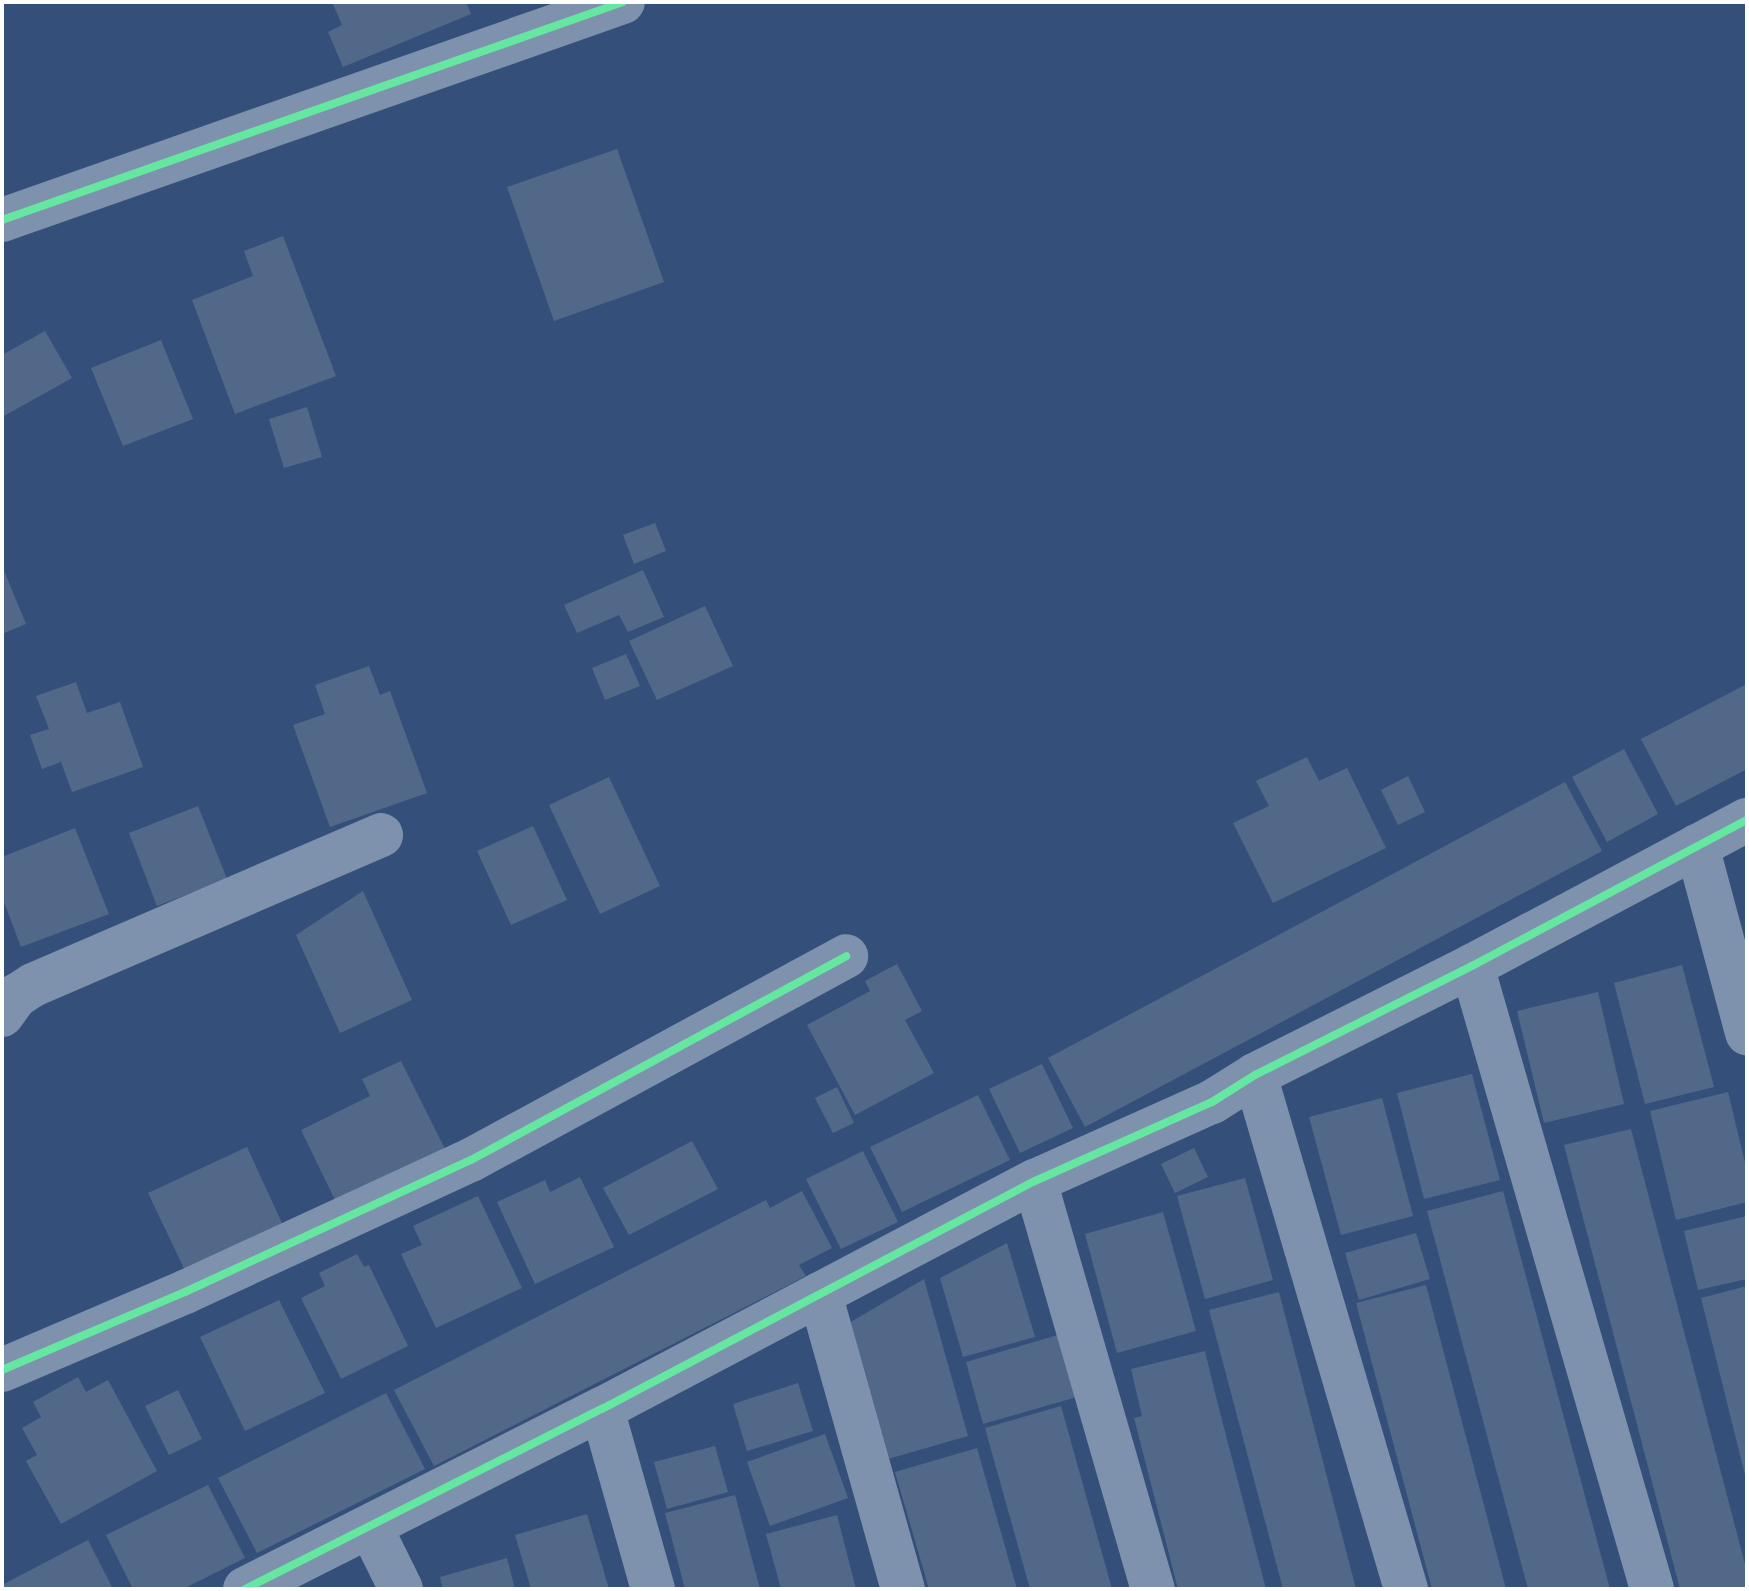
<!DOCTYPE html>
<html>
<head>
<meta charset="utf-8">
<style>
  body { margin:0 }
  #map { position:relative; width:1749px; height:1591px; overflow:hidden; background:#34507a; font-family:"Archivo Narrow",sans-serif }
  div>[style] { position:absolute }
  .building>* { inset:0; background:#516889 }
  .minor>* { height:44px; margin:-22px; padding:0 22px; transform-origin:22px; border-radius:22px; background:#7e91ad }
  .cycleway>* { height:8px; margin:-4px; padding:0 4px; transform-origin:4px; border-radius:4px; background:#66e7a1 }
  span { translate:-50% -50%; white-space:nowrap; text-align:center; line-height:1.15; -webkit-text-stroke:7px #174a97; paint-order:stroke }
  .frame { position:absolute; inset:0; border:4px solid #fff; pointer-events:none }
</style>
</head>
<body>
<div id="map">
  <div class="building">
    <div style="clip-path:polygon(332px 2px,466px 2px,471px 14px,343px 67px,328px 32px,342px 25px)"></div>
    <div style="clip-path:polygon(617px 149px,664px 282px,554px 321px,507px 187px)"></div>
    <div style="clip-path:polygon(283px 236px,336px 376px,235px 414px,192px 300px,253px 276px,244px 251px)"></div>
    <div style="clip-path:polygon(45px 331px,72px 378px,2px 417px,2px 355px)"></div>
    <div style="clip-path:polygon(161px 340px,193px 419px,123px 446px,91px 368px)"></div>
    <div style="clip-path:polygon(307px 407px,322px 457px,284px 468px,269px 419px)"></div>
    <div style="clip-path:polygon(655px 523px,666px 551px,634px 564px,623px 535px)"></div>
    <div style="clip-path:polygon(2px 566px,26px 624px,2px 634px)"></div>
    <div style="clip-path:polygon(643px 570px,664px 617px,628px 632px,619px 615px,577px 633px,564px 605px)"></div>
    <div style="clip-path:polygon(705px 606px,733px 666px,657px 700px,629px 641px)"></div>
    <div style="clip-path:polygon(626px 654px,640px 686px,605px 700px,592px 668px)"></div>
    <div style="clip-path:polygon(369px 666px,380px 695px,390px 691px,427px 793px,330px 827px,293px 725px,325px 714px,315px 685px)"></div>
    <div style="clip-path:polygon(76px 682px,87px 713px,120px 702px,143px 767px,72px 792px,61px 762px,42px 769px,30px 735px,49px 729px,36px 696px)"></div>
    <div style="clip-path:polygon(1747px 684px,1747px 769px,1676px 806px,1641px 739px)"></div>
    <div style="clip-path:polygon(1624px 749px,1658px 814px,1607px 842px,1572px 777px)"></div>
    <div style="clip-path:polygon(1307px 757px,1319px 781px,1347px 768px,1386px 848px,1273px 903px,1233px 823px,1269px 806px,1256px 781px)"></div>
    <div style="clip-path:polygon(1408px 776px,1425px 812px,1398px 825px,1381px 790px)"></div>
    <div style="clip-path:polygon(609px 777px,660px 886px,600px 914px,549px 805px)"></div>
    <div style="clip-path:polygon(1565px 782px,1602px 851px,1085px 1127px,1048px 1058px)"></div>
    <div style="clip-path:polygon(198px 806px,227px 879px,157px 906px,129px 833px)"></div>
    <div style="clip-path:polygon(533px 826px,567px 900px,511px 925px,477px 851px)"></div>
    <div style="clip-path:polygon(75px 828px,109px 914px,21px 947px,2px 897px,2px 857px)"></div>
    <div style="clip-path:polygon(363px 891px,412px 1000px,340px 1033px,296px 935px)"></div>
    <div style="clip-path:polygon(897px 964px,922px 1011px,905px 1020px,934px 1073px,855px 1115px,807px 1025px,870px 991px,865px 981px)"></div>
    <div style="clip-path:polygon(1682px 965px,1714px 1087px,1645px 1104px,1614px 983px)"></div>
    <div style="clip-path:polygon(1598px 992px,1624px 1104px,1544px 1123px,1517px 1011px)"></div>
    <div style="clip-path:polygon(401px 1061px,445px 1149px,336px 1202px,301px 1130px,370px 1096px,362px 1079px)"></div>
    <div style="clip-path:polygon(1042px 1064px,1073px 1128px,1020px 1153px,989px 1089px)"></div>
    <div style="clip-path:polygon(1472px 1074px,1500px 1180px,1424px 1199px,1397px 1093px)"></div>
    <div style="clip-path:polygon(837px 1087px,854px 1123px,833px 1133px,815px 1098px)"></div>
    <div style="clip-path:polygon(1728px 1092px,1747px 1171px,1747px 1202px,1676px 1220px,1650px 1111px)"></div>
    <div style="clip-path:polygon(978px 1095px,1010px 1160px,902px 1212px,870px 1147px)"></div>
    <div style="clip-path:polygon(1382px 1098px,1413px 1216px,1341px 1235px,1309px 1117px)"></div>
    <div style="clip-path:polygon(1631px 1129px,1747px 1572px,1747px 1589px,1680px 1589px,1564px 1145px)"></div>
    <div style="clip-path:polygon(692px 1141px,718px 1189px,629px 1235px,603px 1188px)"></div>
    <div style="clip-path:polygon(247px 1147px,287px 1234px,189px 1279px,148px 1193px)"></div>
    <div style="clip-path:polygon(1194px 1148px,1208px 1177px,1175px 1193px,1161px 1164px)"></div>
    <div style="clip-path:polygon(863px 1151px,898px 1222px,841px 1249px,806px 1179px)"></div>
    <div style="clip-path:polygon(580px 1177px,614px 1247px,535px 1284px,497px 1202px,545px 1180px,550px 1192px)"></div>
    <div style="clip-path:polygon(1245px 1178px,1273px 1280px,1205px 1299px,1177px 1196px)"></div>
    <div style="clip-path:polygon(802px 1191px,832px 1248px,799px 1265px,806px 1276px,434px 1466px,394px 1390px,766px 1200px,770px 1208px)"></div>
    <div style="clip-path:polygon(1503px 1191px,1610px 1589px,1528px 1589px,1427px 1211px)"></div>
    <div style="clip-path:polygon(478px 1196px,522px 1288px,436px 1328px,401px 1254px,422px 1245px,413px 1226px)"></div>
    <div style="clip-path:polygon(1163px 1212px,1196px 1331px,1117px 1353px,1085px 1234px)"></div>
    <div style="clip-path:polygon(1747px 1216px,1747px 1279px,1698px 1290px,1684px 1231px)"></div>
    <div style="clip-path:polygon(1416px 1233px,1430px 1279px,1359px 1300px,1345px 1253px)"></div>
    <div style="clip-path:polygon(1007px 1243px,1035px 1337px,963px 1357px,940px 1278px)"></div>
    <div style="clip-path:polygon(357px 1254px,364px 1267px,369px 1265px,408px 1346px,341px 1379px,301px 1298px,325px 1286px,319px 1273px)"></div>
    <div style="clip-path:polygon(924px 1279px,968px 1436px,888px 1459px,849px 1323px)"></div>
    <div style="clip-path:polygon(1426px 1285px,1506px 1589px,1432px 1589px,1356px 1303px)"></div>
    <div style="clip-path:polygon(1747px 1286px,1747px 1479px,1746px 1479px,1701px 1298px)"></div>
    <div style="clip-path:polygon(1279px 1292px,1356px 1589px,1283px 1589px,1209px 1310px)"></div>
    <div style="clip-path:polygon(279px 1300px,325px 1393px,245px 1431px,200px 1337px)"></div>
    <div style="clip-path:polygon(1058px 1335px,1077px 1397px,983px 1424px,966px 1362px)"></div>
    <div style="clip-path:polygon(1205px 1351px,1216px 1397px,1266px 1589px,1178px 1589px,1134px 1418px,1142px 1416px,1131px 1369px)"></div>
    <div style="clip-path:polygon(78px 1377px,86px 1392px,108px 1380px,157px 1471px,61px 1524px,26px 1461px,37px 1455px,22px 1428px,41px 1417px,33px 1402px)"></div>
    <div style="clip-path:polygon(798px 1383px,813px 1431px,747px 1451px,733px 1404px)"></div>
    <div style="clip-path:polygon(178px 1390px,202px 1439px,169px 1455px,145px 1406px)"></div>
    <div style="clip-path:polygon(386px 1393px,425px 1469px,257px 1553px,218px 1478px)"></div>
    <div style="clip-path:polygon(1061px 1406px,1112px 1589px,1030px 1589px,985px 1428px)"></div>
    <div style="clip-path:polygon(825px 1434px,848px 1498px,770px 1526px,747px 1462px)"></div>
    <div style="clip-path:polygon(715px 1446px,728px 1492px,667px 1509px,654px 1462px)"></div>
    <div style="clip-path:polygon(977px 1448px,1017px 1589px,929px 1589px,895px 1472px)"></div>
    <div style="clip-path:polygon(208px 1485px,245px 1558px,183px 1589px,133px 1589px,106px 1535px)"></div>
    <div style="clip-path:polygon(735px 1495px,760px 1589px,685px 1589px,665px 1513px)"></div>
    <div style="clip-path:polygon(587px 1514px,609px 1589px,531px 1589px,515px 1535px)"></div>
    <div style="clip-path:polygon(837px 1515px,856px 1589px,781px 1589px,766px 1534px)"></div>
    <div style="clip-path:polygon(88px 1540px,113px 1589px,2px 1589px,2px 1585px)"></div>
    <div style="clip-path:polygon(507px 1558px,515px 1589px,443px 1589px,440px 1577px)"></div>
  </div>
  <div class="minor">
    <div style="left:2px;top:220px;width:658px;rotate:-19.34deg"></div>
    <div style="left:1697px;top:846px;width:194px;rotate:75deg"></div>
    <div style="left:1472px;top:966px;width:648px;rotate:73.88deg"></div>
    <div style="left:2px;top:1015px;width:24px;rotate:-54deg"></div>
    <div style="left:16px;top:996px;width:20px;rotate:-33deg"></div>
    <div style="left:33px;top:985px;width:379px;rotate:-23.3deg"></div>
    <div style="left:1255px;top:1075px;width:536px;rotate:73.63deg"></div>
    <div style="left:1035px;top:1181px;width:425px;rotate:73.9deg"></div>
    <div style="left:820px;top:1294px;width:306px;rotate:74.3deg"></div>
    <div style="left:2px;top:1370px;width:199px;rotate:-23.1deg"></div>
    <div style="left:185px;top:1292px;width:315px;rotate:-24.8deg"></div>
    <div style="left:471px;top:1160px;width:427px;rotate:-28.5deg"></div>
    <div style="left:602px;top:1409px;width:187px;rotate:74.2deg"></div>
    <div style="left:371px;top:1528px;width:68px;rotate:63.8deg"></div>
    <div style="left:245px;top:1589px;width:400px;rotate:-26.8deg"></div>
    <div style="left:602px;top:1409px;width:489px;rotate:-27.8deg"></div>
    <div style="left:1035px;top:1181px;width:194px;rotate:-24.1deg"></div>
    <div style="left:1212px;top:1102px;width:51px;rotate:-32.1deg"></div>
    <div style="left:1255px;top:1075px;width:243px;rotate:-26.7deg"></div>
    <div style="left:1472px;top:966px;width:311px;rotate:-28deg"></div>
  </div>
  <div class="cycleway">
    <div style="left:2px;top:220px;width:658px;rotate:-19.34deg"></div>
    <div style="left:2px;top:1370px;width:199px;rotate:-23.1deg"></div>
    <div style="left:185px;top:1292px;width:315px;rotate:-24.8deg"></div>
    <div style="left:471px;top:1160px;width:427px;rotate:-28.5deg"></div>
    <div style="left:245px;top:1589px;width:400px;rotate:-26.8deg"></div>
    <div style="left:602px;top:1409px;width:489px;rotate:-27.8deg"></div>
    <div style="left:1035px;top:1181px;width:194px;rotate:-24.1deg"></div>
    <div style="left:1212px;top:1102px;width:51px;rotate:-32.1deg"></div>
    <div style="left:1255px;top:1075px;width:243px;rotate:-26.7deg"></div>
    <div style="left:1472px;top:966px;width:311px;rotate:-28deg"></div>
  </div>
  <div class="frame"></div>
</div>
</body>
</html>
